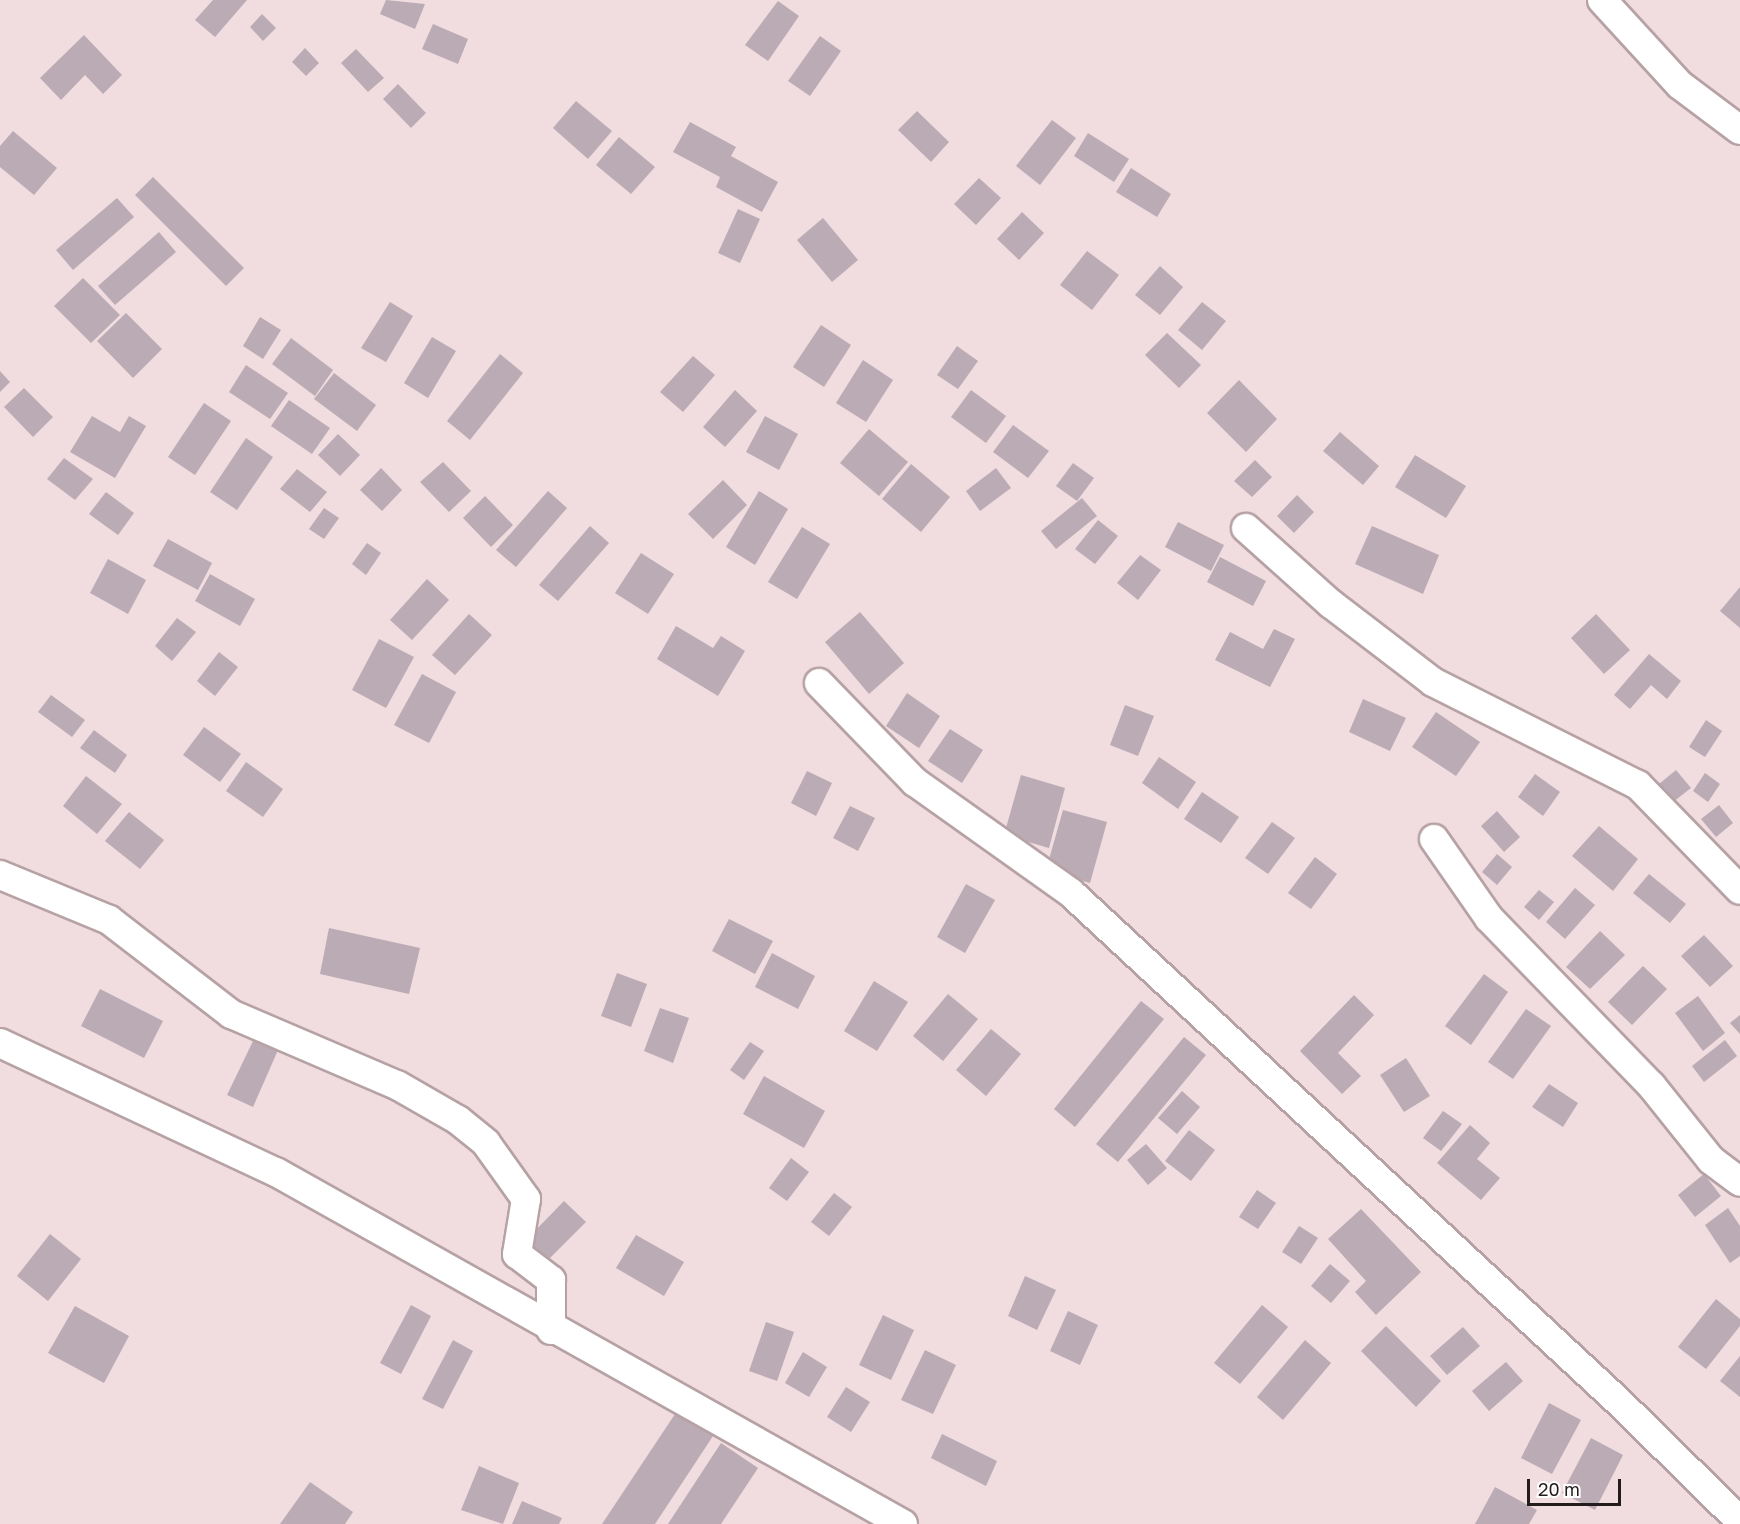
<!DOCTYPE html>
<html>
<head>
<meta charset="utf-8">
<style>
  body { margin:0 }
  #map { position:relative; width:1740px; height:1524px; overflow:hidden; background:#f1dcdf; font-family:"Golos Text",sans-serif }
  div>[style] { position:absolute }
  .building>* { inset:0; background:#baabb5 }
  .roads { filter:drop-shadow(2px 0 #b6a2a5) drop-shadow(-2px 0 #b6a2a5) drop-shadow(0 2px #b6a2a5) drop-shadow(0 -2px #b6a2a5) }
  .street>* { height:28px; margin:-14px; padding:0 14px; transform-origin:14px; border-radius:14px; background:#fff }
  span { translate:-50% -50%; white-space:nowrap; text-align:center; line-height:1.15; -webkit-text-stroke:5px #fff; paint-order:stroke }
  .scale { position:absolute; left:1527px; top:1479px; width:94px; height:27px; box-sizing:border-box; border:3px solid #231c1d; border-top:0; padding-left:8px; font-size:18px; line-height:21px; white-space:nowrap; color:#231c1d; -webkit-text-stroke:4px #fff; paint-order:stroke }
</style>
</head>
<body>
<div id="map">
  <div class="building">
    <div style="clip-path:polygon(213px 0,247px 0,215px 37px,195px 20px)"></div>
    <div style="clip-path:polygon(386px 0,425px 4px,415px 29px,380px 14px)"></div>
    <div style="clip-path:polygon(778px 1px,799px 16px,768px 61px,745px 45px)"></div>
    <div style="clip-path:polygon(262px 14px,276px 28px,263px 41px,250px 27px)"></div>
    <div style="clip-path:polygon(433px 24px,468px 39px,458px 64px,422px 49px)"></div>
    <div style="clip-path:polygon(84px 35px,122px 75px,103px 94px,85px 75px,61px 100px,40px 78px)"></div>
    <div style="clip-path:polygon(820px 36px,841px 51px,810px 96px,788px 81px)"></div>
    <div style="clip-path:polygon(305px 48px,319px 63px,306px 76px,292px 62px)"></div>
    <div style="clip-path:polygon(356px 49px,384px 78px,368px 92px,341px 63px)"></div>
    <div style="clip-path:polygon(398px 84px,426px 113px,411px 128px,383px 99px)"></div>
    <div style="clip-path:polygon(576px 101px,612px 131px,588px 159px,553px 128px)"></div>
    <div style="clip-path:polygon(917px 111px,949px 142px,931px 162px,898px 130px)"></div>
    <div style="clip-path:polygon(1052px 120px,1076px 138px,1040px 185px,1016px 166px)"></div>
    <div style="clip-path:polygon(690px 122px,736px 147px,731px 156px,778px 182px,762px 212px,716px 187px,720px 177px,673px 152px)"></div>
    <div style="clip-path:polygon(13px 131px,57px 168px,34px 195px,0 167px,0 146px)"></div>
    <div style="clip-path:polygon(1088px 133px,1129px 159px,1114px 182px,1074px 156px)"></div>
    <div style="clip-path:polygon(619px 137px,655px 167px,631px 194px,596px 165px)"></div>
    <div style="clip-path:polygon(1131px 168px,1171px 194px,1157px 217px,1116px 192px)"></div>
    <div style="clip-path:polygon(153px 177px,244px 268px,226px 286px,135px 195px)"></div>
    <div style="clip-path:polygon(979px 178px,1001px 198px,976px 225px,954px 204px)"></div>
    <div style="clip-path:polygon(117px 198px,134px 217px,73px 270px,56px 250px)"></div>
    <div style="clip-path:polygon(738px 209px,760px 219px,740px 263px,718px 253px)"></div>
    <div style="clip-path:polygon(1022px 212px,1044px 233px,1019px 260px,997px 239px)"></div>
    <div style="clip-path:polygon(823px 218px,858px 260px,832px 282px,797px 240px)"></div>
    <div style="clip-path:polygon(159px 232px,176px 252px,115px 305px,98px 286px)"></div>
    <div style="clip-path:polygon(1087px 251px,1119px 275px,1092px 310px,1060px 285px)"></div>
    <div style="clip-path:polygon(1160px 266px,1183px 287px,1160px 315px,1135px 295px)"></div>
    <div style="clip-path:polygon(83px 278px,120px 315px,91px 343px,54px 306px)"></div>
    <div style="clip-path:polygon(390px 302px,413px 316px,386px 362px,361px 348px)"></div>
    <div style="clip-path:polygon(1202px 302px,1226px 321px,1202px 350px,1178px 330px)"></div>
    <div style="clip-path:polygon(126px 313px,162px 349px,133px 378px,97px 341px)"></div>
    <div style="clip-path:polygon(260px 317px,281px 330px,263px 359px,243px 346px)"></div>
    <div style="clip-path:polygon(821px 325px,851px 345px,824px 387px,793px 367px)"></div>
    <div style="clip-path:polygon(1167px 333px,1201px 365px,1179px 388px,1145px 355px)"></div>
    <div style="clip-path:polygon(432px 337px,456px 351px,428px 398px,404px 383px)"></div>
    <div style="clip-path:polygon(291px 338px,333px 370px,315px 396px,272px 364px)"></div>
    <div style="clip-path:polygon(957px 346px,978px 361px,958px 389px,937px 375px)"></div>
    <div style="clip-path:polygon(500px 354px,523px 373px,470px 440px,447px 421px)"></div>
    <div style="clip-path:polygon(693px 356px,715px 375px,683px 412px,660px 392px)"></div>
    <div style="clip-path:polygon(863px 360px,893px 380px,866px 422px,836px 403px)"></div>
    <div style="clip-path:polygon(246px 365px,288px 393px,270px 419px,229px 392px)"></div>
    <div style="clip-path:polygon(0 371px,10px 382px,0 392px)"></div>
    <div style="clip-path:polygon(334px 373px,376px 405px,357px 431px,314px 399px)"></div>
    <div style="clip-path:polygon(1239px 380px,1277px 419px,1246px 452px,1207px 413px)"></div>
    <div style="clip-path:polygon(24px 388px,53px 417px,33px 437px,4px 407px)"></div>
    <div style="clip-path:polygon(735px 390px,757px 411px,725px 447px,703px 427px)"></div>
    <div style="clip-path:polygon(971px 390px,1006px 416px,986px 443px,951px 417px)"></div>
    <div style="clip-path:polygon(289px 400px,330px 428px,312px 454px,271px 426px)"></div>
    <div style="clip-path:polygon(204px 403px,231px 421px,195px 475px,168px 457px)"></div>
    <div style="clip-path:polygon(92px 416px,120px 432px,129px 416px,146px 426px,115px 478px,70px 452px)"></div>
    <div style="clip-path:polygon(765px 416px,798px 434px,779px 470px,746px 452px)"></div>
    <div style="clip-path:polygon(1013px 425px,1049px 451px,1028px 478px,993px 452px)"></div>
    <div style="clip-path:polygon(869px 429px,908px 462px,879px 496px,840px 463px)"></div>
    <div style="clip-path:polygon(1340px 432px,1379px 466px,1363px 485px,1323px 451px)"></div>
    <div style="clip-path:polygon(338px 434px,360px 455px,340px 476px,318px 455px)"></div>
    <div style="clip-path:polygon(246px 438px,273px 457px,237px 510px,210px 492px)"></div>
    <div style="clip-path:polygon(1415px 455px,1466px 486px,1446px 518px,1395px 487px)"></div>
    <div style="clip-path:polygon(64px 458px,93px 479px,75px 500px,47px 479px)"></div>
    <div style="clip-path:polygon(1255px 460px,1272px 477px,1252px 497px,1234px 481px)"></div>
    <div style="clip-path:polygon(443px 462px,471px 491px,449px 512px,420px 482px)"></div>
    <div style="clip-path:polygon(1073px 463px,1094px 478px,1077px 501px,1056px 486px)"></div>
    <div style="clip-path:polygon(911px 464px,950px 497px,921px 532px,882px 499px)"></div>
    <div style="clip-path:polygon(381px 468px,402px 490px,382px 511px,360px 490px)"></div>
    <div style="clip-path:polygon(996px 468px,1011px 488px,980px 511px,966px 491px)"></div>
    <div style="clip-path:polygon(297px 469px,327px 492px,310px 512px,280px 489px)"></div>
    <div style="clip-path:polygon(723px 480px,747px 505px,713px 539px,688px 514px)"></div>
    <div style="clip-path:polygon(548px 491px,567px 508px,516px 567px,496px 550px)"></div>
    <div style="clip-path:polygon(759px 491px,788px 509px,755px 565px,726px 547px)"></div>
    <div style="clip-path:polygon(106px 492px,134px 513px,118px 535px,89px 514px)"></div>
    <div style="clip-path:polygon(1297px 495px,1314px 512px,1294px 533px,1277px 516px)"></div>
    <div style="clip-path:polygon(485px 496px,513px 525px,491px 547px,463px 518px)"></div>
    <div style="clip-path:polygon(1082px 498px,1097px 516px,1056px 549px,1041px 531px)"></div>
    <div style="clip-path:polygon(324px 508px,339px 518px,324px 539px,309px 529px)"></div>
    <div style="clip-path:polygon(1098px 520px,1118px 536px,1095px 564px,1075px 549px)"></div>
    <div style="clip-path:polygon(1178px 522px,1224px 545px,1211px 571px,1165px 547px)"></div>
    <div style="clip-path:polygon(590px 526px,609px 543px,558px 601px,539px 585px)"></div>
    <div style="clip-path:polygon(1372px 526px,1439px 555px,1423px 594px,1355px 564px)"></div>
    <div style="clip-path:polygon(802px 527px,830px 544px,797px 599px,768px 582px)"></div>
    <div style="clip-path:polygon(168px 539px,212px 563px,198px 590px,153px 566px)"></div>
    <div style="clip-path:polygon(367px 543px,381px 553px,366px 575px,352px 564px)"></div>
    <div style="clip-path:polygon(641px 553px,674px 574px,648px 614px,615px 593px)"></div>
    <div style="clip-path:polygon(1140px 555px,1161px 570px,1138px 600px,1117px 583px)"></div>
    <div style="clip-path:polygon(1220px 557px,1266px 581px,1253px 606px,1207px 582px)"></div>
    <div style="clip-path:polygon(108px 559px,146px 580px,128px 614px,90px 593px)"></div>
    <div style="clip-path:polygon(210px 574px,255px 599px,240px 626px,195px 601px)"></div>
    <div style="clip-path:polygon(427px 579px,449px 600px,412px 640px,390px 620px)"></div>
    <div style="clip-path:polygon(1740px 587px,1740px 628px,1720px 611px)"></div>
    <div style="clip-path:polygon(860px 612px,904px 663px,869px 694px,825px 642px)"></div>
    <div style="clip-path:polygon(469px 614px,492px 635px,455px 675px,432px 655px)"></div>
    <div style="clip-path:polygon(1596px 614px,1630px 650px,1604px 674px,1571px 638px)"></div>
    <div style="clip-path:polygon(177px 618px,196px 632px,172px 661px,155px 646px)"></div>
    <div style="clip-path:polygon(676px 626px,713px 648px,721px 636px,745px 651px,718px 696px,657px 659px)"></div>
    <div style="clip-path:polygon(1274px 629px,1295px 639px,1270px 687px,1215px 660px,1230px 632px,1263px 649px)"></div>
    <div style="clip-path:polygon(379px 639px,414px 657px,386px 708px,352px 690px)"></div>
    <div style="clip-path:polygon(219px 652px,238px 667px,215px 696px,197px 681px)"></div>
    <div style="clip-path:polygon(1649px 654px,1681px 681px,1667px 699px,1651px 685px,1630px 709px,1614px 695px)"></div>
    <div style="clip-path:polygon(422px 674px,456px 692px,429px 743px,394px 725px)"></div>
    <div style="clip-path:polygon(907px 693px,940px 716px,919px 748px,886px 726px)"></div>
    <div style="clip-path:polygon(51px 695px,85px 720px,72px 737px,38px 712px)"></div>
    <div style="clip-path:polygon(1363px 699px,1406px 718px,1390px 751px,1349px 732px)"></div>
    <div style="clip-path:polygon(1125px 705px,1154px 716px,1138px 756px,1110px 745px)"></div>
    <div style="clip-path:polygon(1436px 712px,1480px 742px,1456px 776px,1412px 747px)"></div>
    <div style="clip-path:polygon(1706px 720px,1722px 731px,1705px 757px,1689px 747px)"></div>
    <div style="clip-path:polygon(204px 727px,241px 754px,220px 782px,183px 755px)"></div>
    <div style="clip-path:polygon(950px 729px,983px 750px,962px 783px,928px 761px)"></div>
    <div style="clip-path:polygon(94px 730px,127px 755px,115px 773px,80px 748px)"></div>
    <div style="clip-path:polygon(1159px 757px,1196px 782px,1178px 809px,1142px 783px)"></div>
    <div style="clip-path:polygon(246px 762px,283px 789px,263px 817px,226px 791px)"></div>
    <div style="clip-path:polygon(1676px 770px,1691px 788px,1673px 802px,1659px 784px)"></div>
    <div style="clip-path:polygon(807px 771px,832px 783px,816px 816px,791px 803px)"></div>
    <div style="clip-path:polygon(1705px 773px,1720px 784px,1708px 802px,1693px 791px)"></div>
    <div style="clip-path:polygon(1535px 774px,1560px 792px,1543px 816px,1518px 797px)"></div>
    <div style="clip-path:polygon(1021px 775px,1065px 788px,1049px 848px,1004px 835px)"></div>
    <div style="clip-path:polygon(86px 776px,122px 804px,97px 834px,63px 806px)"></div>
    <div style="clip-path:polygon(1202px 792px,1239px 817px,1221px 843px,1184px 819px)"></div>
    <div style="clip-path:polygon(1719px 805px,1733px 823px,1716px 837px,1701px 819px)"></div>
    <div style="clip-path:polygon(850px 806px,875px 818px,858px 851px,833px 838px)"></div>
    <div style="clip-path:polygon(1063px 810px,1107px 822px,1090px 883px,1046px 870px)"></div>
    <div style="clip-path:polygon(1497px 811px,1520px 837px,1504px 852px,1481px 826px)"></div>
    <div style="clip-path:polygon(129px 812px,164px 840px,140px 869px,105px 841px)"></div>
    <div style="clip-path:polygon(1272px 822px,1295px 838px,1268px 874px,1245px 858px)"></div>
    <div style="clip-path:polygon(1599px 826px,1638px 859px,1613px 891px,1572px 856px)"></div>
    <div style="clip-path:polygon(1497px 854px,1512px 867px,1497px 885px,1482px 872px)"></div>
    <div style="clip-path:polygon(1315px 857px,1337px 874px,1311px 909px,1288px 893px)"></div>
    <div style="clip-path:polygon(1649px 874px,1686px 904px,1670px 923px,1633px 893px)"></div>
    <div style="clip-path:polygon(966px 884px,995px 900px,965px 953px,937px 937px)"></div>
    <div style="clip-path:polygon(1575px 888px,1595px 905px,1565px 939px,1546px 922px)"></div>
    <div style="clip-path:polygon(1539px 890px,1554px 902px,1539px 920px,1524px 907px)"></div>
    <div style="clip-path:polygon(729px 919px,773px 941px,755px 974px,712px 951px)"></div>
    <div style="clip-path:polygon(329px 928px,420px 948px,409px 994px,320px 974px)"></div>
    <div style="clip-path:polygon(1600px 931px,1625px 955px,1590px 989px,1566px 967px)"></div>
    <div style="clip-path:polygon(1704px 935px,1733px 966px,1710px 987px,1681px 956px)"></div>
    <div style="clip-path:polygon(772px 953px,815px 976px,798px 1009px,755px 987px)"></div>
    <div style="clip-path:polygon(1643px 966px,1667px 989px,1632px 1025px,1608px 1002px)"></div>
    <div style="clip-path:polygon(617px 973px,647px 984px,631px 1027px,601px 1016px)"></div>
    <div style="clip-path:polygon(1484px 974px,1508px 992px,1471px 1045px,1445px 1026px)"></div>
    <div style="clip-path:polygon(874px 981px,908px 1002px,877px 1051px,844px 1031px)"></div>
    <div style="clip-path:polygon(100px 989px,163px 1021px,144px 1058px,81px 1026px)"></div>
    <div style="clip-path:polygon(948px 994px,978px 1019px,943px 1061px,913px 1036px)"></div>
    <div style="clip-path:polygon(1354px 995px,1374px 1015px,1338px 1053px,1361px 1076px,1342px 1094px,1300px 1051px)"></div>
    <div style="clip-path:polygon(1698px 996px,1725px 1033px,1703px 1051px,1675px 1013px)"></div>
    <div style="clip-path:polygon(1141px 1001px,1164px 1019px,1075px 1127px,1054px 1109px)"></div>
    <div style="clip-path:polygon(660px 1008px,689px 1018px,673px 1063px,644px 1051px)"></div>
    <div style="clip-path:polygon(1526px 1009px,1551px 1026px,1513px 1079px,1488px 1062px)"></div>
    <div style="clip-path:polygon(1740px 1015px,1740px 1034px,1730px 1023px)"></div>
    <div style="clip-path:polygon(991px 1029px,1021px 1054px,986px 1096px,956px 1070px)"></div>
    <div style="clip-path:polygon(1184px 1037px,1206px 1055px,1118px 1162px,1096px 1144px)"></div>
    <div style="clip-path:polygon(254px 1039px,278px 1050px,253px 1107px,227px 1095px)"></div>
    <div style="clip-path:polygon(1725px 1040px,1737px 1056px,1704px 1082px,1692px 1066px)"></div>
    <div style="clip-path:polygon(750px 1042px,764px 1051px,744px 1080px,730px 1070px)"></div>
    <div style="clip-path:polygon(1406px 1058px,1430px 1096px,1404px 1112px,1380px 1075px)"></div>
    <div style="clip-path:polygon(764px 1076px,825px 1111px,804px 1148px,743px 1114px)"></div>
    <div style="clip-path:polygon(1549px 1084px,1578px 1103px,1563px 1127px,1532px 1107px)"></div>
    <div style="clip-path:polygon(1182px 1091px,1200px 1107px,1177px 1134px,1158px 1118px)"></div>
    <div style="clip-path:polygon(1443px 1111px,1462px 1124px,1441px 1151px,1423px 1138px)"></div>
    <div style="clip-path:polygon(1470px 1125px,1490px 1143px,1477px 1159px,1500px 1178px,1481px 1200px,1437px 1163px)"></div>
    <div style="clip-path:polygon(1189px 1130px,1215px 1150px,1191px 1181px,1165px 1161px)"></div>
    <div style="clip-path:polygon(1146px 1144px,1167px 1168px,1148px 1185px,1127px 1160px)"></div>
    <div style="clip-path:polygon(791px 1158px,809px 1172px,787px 1201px,769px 1188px)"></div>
    <div style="clip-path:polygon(1704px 1174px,1721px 1196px,1695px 1217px,1678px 1195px)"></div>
    <div style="clip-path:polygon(1257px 1190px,1276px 1203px,1258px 1229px,1239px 1217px)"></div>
    <div style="clip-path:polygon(834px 1193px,852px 1207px,829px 1236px,811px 1222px)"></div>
    <div style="clip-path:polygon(564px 1201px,586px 1222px,547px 1261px,526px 1240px)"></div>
    <div style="clip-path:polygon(1728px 1208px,1740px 1226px,1740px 1256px,1730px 1263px,1705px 1225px)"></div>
    <div style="clip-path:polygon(1361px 1209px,1421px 1272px,1376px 1315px,1355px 1292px,1366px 1281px,1328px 1239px)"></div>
    <div style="clip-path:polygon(1299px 1226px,1318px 1238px,1301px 1264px,1282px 1252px)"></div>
    <div style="clip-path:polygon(50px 1234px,81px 1259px,48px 1301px,17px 1276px)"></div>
    <div style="clip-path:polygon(636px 1235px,684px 1262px,664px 1296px,616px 1268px)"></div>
    <div style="clip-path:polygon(1330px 1264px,1350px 1281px,1331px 1303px,1311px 1286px)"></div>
    <div style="clip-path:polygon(1025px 1276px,1056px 1290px,1037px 1330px,1008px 1316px)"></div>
    <div style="clip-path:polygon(1716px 1299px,1740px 1319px,1740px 1326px,1706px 1369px,1678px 1347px)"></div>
    <div style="clip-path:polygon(411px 1305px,431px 1316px,401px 1374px,380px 1363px)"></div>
    <div style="clip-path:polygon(1262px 1305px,1288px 1327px,1240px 1384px,1214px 1363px)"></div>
    <div style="clip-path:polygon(75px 1306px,129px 1336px,104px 1383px,48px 1353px)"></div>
    <div style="clip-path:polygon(1068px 1311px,1098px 1325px,1080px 1365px,1050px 1351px)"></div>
    <div style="clip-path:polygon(883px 1315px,914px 1330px,891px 1380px,859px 1365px)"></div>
    <div style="clip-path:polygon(766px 1322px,794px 1332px,777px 1381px,749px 1371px)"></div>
    <div style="clip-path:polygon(1386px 1326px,1441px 1381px,1416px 1407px,1361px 1351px)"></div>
    <div style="clip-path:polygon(1463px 1327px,1480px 1346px,1447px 1375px,1430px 1356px)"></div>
    <div style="clip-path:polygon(453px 1340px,473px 1351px,443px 1409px,422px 1399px)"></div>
    <div style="clip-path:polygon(1305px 1340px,1331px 1363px,1283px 1420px,1257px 1397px)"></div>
    <div style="clip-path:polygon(925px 1350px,956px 1365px,933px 1414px,901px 1400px)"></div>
    <div style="clip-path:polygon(803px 1352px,827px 1367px,809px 1397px,785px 1383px)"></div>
    <div style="clip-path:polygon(1740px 1356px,1740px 1397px,1720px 1381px)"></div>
    <div style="clip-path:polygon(1506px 1362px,1523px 1381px,1489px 1411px,1472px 1391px)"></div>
    <div style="clip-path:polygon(846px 1387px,870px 1402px,851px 1432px,827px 1417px)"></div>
    <div style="clip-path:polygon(1549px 1403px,1581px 1420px,1552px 1474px,1521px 1458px)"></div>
    <div style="clip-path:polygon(679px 1408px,715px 1433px,655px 1524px,602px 1524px)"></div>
    <div style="clip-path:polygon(942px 1434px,997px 1461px,986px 1486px,931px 1458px)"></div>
    <div style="clip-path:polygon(1591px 1438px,1623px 1455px,1595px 1510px,1562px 1493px)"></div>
    <div style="clip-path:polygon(721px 1443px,758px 1468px,721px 1524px,668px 1524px)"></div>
    <div style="clip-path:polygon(479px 1466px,519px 1483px,503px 1524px,461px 1510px)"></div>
    <div style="clip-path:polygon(310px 1482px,353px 1512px,345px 1524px,280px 1524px)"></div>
    <div style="clip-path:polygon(1495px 1487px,1537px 1510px,1529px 1524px,1475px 1524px)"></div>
    <div style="clip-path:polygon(522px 1501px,562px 1518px,559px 1524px,512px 1524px)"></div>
  </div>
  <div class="roads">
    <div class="street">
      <div style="left:1602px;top:0;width:115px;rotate:47.5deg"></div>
      <div style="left:1680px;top:85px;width:75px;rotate:36.9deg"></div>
      <div style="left:1246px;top:528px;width:114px;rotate:41.8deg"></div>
      <div style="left:1331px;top:604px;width:128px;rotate:37.4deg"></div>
      <div style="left:1433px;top:682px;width:229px;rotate:26.7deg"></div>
      <div style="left:1638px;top:785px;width:146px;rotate:45.8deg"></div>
      <div style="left:819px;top:683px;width:138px;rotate:45.9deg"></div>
      <div style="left:915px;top:782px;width:191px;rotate:35.4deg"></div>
      <div style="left:1071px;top:893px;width:748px;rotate:42.89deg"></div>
      <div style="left:1619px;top:1402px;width:170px;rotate:44.5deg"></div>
      <div style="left:1434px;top:839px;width:96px;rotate:55.2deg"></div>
      <div style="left:1489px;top:918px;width:233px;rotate:45.9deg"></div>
      <div style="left:1651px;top:1085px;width:96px;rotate:51.3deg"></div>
      <div style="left:1711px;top:1160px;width:36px;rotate:37deg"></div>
      <div style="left:0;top:875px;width:118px;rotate:22.4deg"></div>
      <div style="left:109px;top:920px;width:154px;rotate:37.6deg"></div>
      <div style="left:231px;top:1014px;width:181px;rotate:23.2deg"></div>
      <div style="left:397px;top:1085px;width:70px;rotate:29.8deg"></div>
      <div style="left:458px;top:1120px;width:36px;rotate:39deg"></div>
      <div style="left:486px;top:1143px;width:69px;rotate:54.5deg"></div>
      <div style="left:526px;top:1199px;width:56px;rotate:99.3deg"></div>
      <div style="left:517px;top:1254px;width:43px;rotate:37.4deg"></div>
      <div style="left:551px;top:1280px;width:50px;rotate:90deg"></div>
      <div style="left:0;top:1043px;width:305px;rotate:25.1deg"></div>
      <div style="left:276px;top:1172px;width:719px;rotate:29.31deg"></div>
    </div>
  </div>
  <div class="scale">20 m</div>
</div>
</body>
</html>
